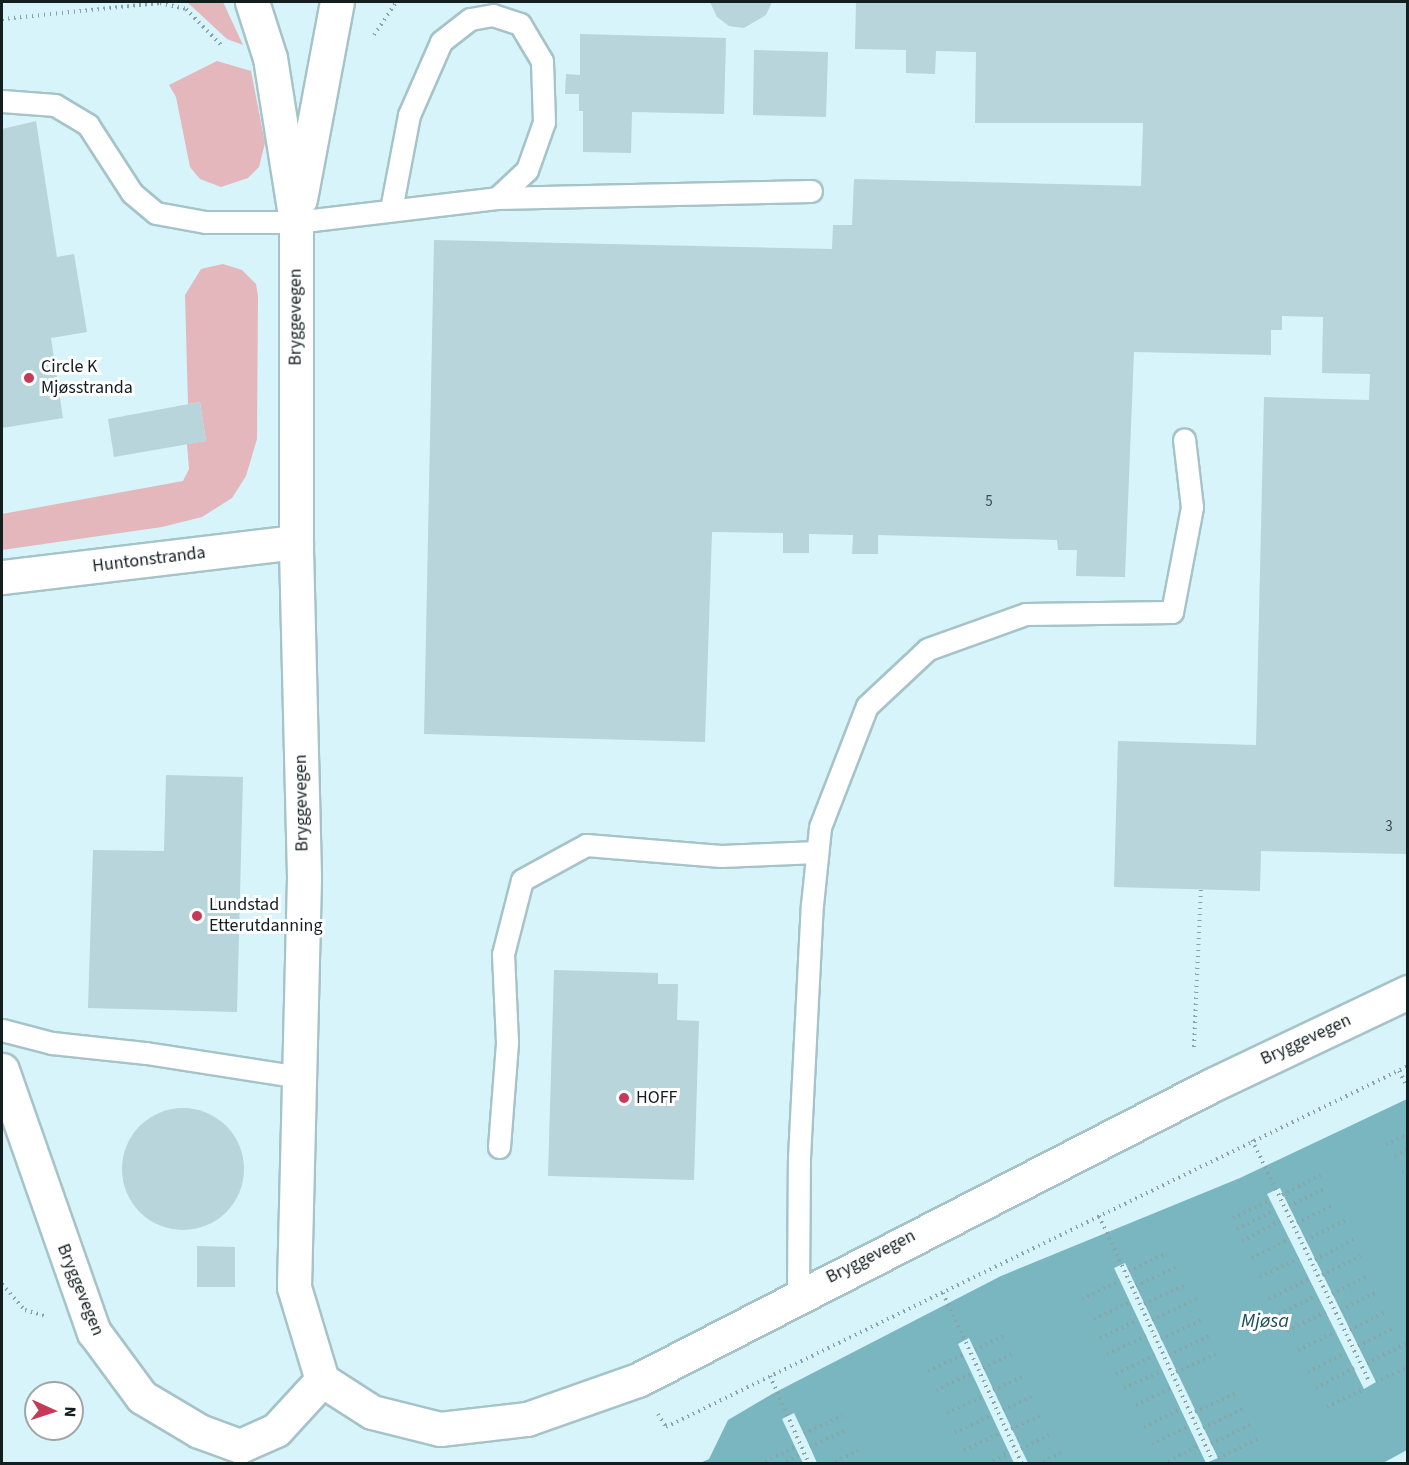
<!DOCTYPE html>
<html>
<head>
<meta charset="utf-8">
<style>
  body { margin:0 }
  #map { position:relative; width:1409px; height:1465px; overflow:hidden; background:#d6f4f9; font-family:"Source Sans 3",sans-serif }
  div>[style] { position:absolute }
  .green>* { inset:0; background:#e3b7bb }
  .water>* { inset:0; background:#79b6c0 }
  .pier>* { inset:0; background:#d6f4f9 }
  .building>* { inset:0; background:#b7d5da }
  .round { border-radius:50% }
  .path>* { height:4px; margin-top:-2px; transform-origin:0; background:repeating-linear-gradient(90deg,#8ca3a6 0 1.5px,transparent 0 6px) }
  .roads { filter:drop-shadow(2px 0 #a6c3c8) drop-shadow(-2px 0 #a6c3c8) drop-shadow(0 2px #a6c3c8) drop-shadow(0 -2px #a6c3c8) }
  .service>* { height:21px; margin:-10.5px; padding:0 10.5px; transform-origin:10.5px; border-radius:10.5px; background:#fff }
  .minor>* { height:33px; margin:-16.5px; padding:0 16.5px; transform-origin:16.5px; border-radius:16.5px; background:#fff }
  .dots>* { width:16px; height:16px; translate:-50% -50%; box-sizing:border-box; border:3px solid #fff; border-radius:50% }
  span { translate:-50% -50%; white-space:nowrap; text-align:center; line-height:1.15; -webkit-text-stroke:6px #fff; paint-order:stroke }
  .number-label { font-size:15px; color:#3c4c4e }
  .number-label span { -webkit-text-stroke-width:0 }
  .street-label { font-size:18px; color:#131e1f }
  .poi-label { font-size:18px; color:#131e1f }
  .left { translate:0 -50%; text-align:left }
  .water-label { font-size:20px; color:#1a4f58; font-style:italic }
  .frame { position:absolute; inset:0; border:3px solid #131e1f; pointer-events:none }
  .north { position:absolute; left:24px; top:1381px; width:60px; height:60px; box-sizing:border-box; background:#fff; border:2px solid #a1a5a5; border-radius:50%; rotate:93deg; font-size:16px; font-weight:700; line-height:24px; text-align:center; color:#131e1f }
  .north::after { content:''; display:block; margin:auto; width:21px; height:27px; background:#c83857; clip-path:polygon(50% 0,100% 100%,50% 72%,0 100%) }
</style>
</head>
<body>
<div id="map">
  <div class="green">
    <div style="clip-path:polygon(187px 2px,223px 2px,243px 45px,227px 39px)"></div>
    <div style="clip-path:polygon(217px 61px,251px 71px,265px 143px,259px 167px,248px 178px,221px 187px,200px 179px,190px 167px,176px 97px,169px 85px)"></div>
    <div style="clip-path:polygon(223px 264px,242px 270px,256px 284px,258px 296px,257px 439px,246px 476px,232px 498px,202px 517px,162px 527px,2px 550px,2px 514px,183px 481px,189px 469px,187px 444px,206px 441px,200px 402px,188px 404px,185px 295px,201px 269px)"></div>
  </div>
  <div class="water">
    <div style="clip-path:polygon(1407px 1099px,1407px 1450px,1383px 1463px,698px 1464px,709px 1459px,728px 1420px,772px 1394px,1001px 1276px,1240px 1178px)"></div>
  </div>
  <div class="pier">
    <div style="clip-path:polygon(1280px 1188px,1376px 1382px,1364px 1389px,1267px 1194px)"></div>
    <div style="clip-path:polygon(1125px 1263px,1218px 1458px,1206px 1463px,1114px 1268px)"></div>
    <div style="clip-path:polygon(969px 1338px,1003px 1410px,1028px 1463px,1014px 1463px,958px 1344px)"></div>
    <div style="clip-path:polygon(794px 1413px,810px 1447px,817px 1463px,803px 1463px,799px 1455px,782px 1419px)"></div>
  </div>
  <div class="building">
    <div style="clip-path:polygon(710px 2px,772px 2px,766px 15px,744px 28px,729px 26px,717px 17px)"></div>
    <div style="clip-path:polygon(856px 2px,1408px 2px,1408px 854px,1261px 851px,1260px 891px,1114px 887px,1118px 741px,1256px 745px,1264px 397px,1369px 400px,1370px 374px,1322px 373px,1323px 317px,1282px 316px,1282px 330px,1271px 330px,1271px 355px,1134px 352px,1125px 577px,1076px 576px,1077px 550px,1058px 550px,1057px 540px,878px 535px,878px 554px,852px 554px,853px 535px,809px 534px,809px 553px,783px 553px,783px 533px,712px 532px,705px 742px,424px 734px,434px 240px,832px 249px,833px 225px,852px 225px,854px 179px,1141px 186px,1143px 123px,975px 123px,976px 52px,936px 51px,935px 74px,906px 73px,906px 50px,855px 49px)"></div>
    <div style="clip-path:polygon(580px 34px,726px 38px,724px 114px,632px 112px,631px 153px,583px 152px,583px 111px,579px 111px,579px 94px,565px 94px,566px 74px,580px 75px)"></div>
    <div style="clip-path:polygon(754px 50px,828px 52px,826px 117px,753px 115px)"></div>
    <div style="clip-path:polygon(36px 121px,57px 257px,74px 254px,87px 332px,51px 338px,63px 418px,2px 428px,2px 129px)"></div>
    <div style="clip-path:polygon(200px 402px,206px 441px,114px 457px,108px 419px)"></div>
    <div style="clip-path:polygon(166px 775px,243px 777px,237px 1012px,88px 1008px,93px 850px,164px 851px)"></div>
    <div style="clip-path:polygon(554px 970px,658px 973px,658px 984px,678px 984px,677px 1020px,699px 1021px,694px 1180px,548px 1176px)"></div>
    <div class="round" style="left:122px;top:1108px;width:122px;height:122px"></div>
    <div style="clip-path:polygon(197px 1246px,235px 1247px,235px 1287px,197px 1287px)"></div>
  </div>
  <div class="path">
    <div style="left:2px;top:19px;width:159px;rotate:-5.8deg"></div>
    <div style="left:160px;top:3px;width:27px;rotate:13deg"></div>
    <div style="left:186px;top:9px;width:50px;rotate:45.8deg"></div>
    <div style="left:374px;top:35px;width:40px;rotate:-56deg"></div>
    <div style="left:1194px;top:1047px;width:158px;rotate:-87.5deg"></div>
    <div style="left:1399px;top:1071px;width:19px;rotate:62deg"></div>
    <div style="left:1252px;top:1140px;width:268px;rotate:64.1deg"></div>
    <div style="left:1386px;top:1144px;width:24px;rotate:-24deg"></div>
    <div style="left:1395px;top:1156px;width:15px;rotate:-28deg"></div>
    <div style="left:1402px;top:1172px;width:6px;rotate:-18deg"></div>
    <div style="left:1282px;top:1195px;width:46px;rotate:-27.1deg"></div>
    <div style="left:1289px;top:1206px;width:41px;rotate:-25.9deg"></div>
    <div style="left:1099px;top:1216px;width:266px;rotate:65.1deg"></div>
    <div style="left:1233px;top:1218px;width:41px;rotate:-25.9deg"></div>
    <div style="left:1297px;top:1223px;width:42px;rotate:-26.6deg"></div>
    <div style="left:1237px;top:1229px;width:42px;rotate:-26.6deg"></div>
    <div style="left:1306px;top:1240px;width:45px;rotate:-26.6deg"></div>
    <div style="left:1242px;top:1241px;width:43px;rotate:-27.8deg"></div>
    <div style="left:1252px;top:1258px;width:42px;rotate:-27.2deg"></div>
    <div style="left:1315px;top:1260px;width:45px;rotate:-27.7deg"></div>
    <div style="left:1129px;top:1271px;width:42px;rotate:-25.3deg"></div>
    <div style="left:1322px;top:1275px;width:43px;rotate:-26deg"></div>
    <div style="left:1260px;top:1277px;width:43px;rotate:-26deg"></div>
    <div style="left:2px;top:1284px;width:35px;rotate:49deg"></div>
    <div style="left:25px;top:1310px;width:21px;rotate:17deg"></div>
    <div style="left:1136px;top:1286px;width:44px;rotate:-25.4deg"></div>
    <div style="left:943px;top:1293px;width:188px;rotate:65.2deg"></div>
    <div style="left:1332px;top:1294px;width:42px;rotate:-26.6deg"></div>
    <div style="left:1082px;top:1299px;width:42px;rotate:-25.3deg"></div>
    <div style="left:1269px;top:1299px;width:45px;rotate:-26.6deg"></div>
    <div style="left:1144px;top:1304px;width:45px;rotate:-24.9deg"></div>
    <div style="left:1341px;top:1310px;width:40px;rotate:-26.6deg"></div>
    <div style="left:1279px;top:1314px;width:42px;rotate:-26.6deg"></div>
    <div style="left:1094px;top:1319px;width:40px;rotate:-25deg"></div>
    <div style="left:1152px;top:1320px;width:49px;rotate:-25.5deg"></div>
    <div style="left:1350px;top:1330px;width:42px;rotate:-27.2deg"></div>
    <div style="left:1287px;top:1331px;width:43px;rotate:-26deg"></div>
    <div style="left:1100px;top:1338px;width:42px;rotate:-25.3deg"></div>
    <div style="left:1161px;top:1339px;width:45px;rotate:-24.9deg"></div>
    <div style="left:1358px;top:1346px;width:42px;rotate:-26.6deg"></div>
    <div style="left:975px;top:1350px;width:34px;rotate:-26deg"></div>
    <div style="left:1298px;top:1350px;width:42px;rotate:-25.3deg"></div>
    <div style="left:1107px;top:1354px;width:43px;rotate:-24.8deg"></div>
    <div style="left:1169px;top:1355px;width:44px;rotate:-25.4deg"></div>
    <div style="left:1367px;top:1363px;width:43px;rotate:-26deg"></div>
    <div style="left:983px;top:1368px;width:34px;rotate:-26deg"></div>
    <div style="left:928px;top:1371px;width:38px;rotate:-25deg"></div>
    <div style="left:1176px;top:1372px;width:46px;rotate:-24.3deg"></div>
    <div style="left:1308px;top:1372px;width:42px;rotate:-26.6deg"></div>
    <div style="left:1116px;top:1374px;width:43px;rotate:-26deg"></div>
    <div style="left:770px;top:1376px;width:96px;rotate:66.1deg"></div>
    <div style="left:1376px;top:1382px;width:35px;rotate:-25deg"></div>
    <div style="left:1124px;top:1388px;width:42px;rotate:-24.1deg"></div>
    <div style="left:1316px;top:1388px;width:43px;rotate:-27.8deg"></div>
    <div style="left:936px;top:1390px;width:40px;rotate:-25deg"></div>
    <div style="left:993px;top:1390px;width:34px;rotate:-24deg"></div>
    <div style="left:1136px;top:1405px;width:39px;rotate:-26deg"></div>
    <div style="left:1327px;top:1407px;width:41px;rotate:-25.9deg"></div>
    <div style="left:1003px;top:1410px;width:33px;rotate:-25deg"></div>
    <div style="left:1195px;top:1412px;width:47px;rotate:-24.9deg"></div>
    <div style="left:947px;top:1413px;width:40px;rotate:-25deg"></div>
    <div style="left:658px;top:1414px;width:15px;rotate:58deg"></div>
    <div style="left:666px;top:1427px;width:825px;rotate:-25.94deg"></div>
    <div style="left:1144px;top:1427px;width:41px;rotate:-25.9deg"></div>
    <div style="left:1203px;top:1428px;width:47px;rotate:-25.5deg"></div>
    <div style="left:1011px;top:1429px;width:34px;rotate:-24deg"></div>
    <div style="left:955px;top:1433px;width:41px;rotate:-25.9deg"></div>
    <div style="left:804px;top:1434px;width:43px;rotate:-26deg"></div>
    <div style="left:1152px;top:1444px;width:41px;rotate:-25.9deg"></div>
    <div style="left:1211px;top:1444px;width:47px;rotate:-26.6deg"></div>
    <div style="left:810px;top:1447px;width:42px;rotate:-25.3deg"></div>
    <div style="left:1021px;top:1449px;width:34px;rotate:-27deg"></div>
    <div style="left:964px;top:1450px;width:40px;rotate:-25deg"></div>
    <div style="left:1218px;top:1458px;width:47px;rotate:-25.5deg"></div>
    <div style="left:760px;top:1464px;width:39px;rotate:-26deg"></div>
    <div style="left:781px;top:1464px;width:20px;rotate:-27deg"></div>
    <div style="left:830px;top:1464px;width:31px;rotate:-25deg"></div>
    <div style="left:988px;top:1464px;width:24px;rotate:-28deg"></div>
    <div style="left:1038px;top:1464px;width:25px;rotate:-26deg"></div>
    <div style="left:1163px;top:1464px;width:39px;rotate:-27deg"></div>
    <div style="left:1206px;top:1464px;width:1px;rotate:-90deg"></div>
  </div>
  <div class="roads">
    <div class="service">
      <div style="left:2px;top:101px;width:53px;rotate:4.3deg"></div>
      <div style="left:55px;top:105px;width:39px;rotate:31deg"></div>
      <div style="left:88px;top:125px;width:81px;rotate:57.1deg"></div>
      <div style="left:132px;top:193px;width:31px;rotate:40deg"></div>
      <div style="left:156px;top:213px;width:50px;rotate:10.4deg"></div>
      <div style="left:205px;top:222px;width:91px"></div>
      <div style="left:296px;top:222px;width:202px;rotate:-6.8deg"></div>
      <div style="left:497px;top:198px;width:41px;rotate:-43deg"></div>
      <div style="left:527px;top:170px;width:51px;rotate:-70.5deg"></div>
      <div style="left:544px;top:122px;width:61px;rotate:-91.9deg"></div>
      <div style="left:542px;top:61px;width:43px;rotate:-120.7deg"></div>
      <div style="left:520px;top:24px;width:28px;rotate:-162deg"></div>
      <div style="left:493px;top:15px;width:23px;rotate:170deg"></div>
      <div style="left:470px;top:19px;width:37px;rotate:142deg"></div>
      <div style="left:441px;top:42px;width:80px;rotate:113.7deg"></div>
      <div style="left:409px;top:115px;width:96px;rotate:100.8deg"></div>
      <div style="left:497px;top:198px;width:314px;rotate:-1.3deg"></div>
      <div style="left:2px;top:1030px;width:52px;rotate:14.6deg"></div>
      <div style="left:52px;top:1043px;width:95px;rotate:6.1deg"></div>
      <div style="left:146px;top:1053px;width:155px;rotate:8.9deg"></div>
      <div style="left:499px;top:1147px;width:105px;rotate:-85.6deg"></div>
      <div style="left:507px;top:1042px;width:88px;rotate:-92.6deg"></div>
      <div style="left:503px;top:954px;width:76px;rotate:-75.6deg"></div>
      <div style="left:522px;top:880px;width:73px;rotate:-28.7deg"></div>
      <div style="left:586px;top:845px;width:135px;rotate:4.7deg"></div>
      <div style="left:721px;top:856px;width:96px;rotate:-2.4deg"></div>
      <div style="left:798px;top:1294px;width:136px;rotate:-89.6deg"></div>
      <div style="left:799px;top:1158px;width:253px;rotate:-87.1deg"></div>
      <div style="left:812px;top:905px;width:78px;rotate:-84.1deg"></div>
      <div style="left:820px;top:827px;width:130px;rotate:-68.8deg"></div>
      <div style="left:867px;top:706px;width:83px;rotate:-43.1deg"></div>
      <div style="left:928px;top:649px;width:104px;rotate:-19.7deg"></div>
      <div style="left:1026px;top:614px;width:146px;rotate:-0.8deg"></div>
      <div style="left:1172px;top:612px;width:107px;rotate:-79.2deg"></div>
      <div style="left:1192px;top:507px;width:68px;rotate:-96.7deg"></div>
    </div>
    <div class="minor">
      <div style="left:300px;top:199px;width:200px;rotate:-79.4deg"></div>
      <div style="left:2px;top:577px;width:296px;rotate:-6.8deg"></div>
      <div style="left:2px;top:1070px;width:278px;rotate:70.7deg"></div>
      <div style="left:94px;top:1332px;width:81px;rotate:53.6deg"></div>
      <div style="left:142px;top:1397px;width:66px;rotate:30.8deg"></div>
      <div style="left:199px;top:1431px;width:44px;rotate:20.1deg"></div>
      <div style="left:240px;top:1446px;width:39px;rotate:-24deg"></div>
      <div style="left:276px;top:1430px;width:68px;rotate:-47.4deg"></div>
      <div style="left:322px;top:1380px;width:97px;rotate:-106.8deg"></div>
      <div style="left:294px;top:1287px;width:411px;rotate:-88.6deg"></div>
      <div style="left:304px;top:876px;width:334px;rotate:-91.4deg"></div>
      <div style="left:296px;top:542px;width:320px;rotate:-90deg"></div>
      <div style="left:296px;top:222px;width:166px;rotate:-99deg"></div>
      <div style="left:270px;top:58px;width:59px;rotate:-107.8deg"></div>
      <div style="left:322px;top:1380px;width:59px;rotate:32.6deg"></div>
      <div style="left:372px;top:1412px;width:70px;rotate:14deg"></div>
      <div style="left:440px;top:1429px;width:88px;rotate:-6.6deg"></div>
      <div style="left:527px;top:1419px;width:118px;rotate:-19.4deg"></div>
      <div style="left:638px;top:1380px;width:645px;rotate:-27.2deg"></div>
      <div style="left:1212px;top:1085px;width:217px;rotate:-25.4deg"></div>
    </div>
  </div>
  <div class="dots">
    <div style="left:29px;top:378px;background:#c83857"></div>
    <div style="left:197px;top:916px;background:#c83857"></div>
    <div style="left:624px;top:1098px;background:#c83857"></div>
  </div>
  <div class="number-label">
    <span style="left:989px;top:502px">5</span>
    <span style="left:1389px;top:827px">3</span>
  </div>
  <div class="street-label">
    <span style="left:296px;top:317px;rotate:-90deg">Bryggevegen</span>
    <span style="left:149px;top:560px;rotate:-7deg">Huntonstranda</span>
    <span style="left:302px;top:803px;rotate:-91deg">Bryggevegen</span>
    <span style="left:1306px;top:1040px;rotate:-25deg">Bryggevegen</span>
    <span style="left:871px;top:1257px;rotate:-27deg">Bryggevegen</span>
    <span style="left:80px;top:1290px;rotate:68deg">Bryggevegen</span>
  </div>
  <div class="poi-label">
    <span class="left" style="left:41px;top:378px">Circle K<br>Mjøsstranda</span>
    <span class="left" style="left:209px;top:916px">Lundstad<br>Etterutdanning</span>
    <span class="left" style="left:636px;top:1098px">HOFF</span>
  </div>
  <div class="water-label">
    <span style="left:1265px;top:1321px">Mjøsa</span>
  </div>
  <div class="frame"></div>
  <div class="north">N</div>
</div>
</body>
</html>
